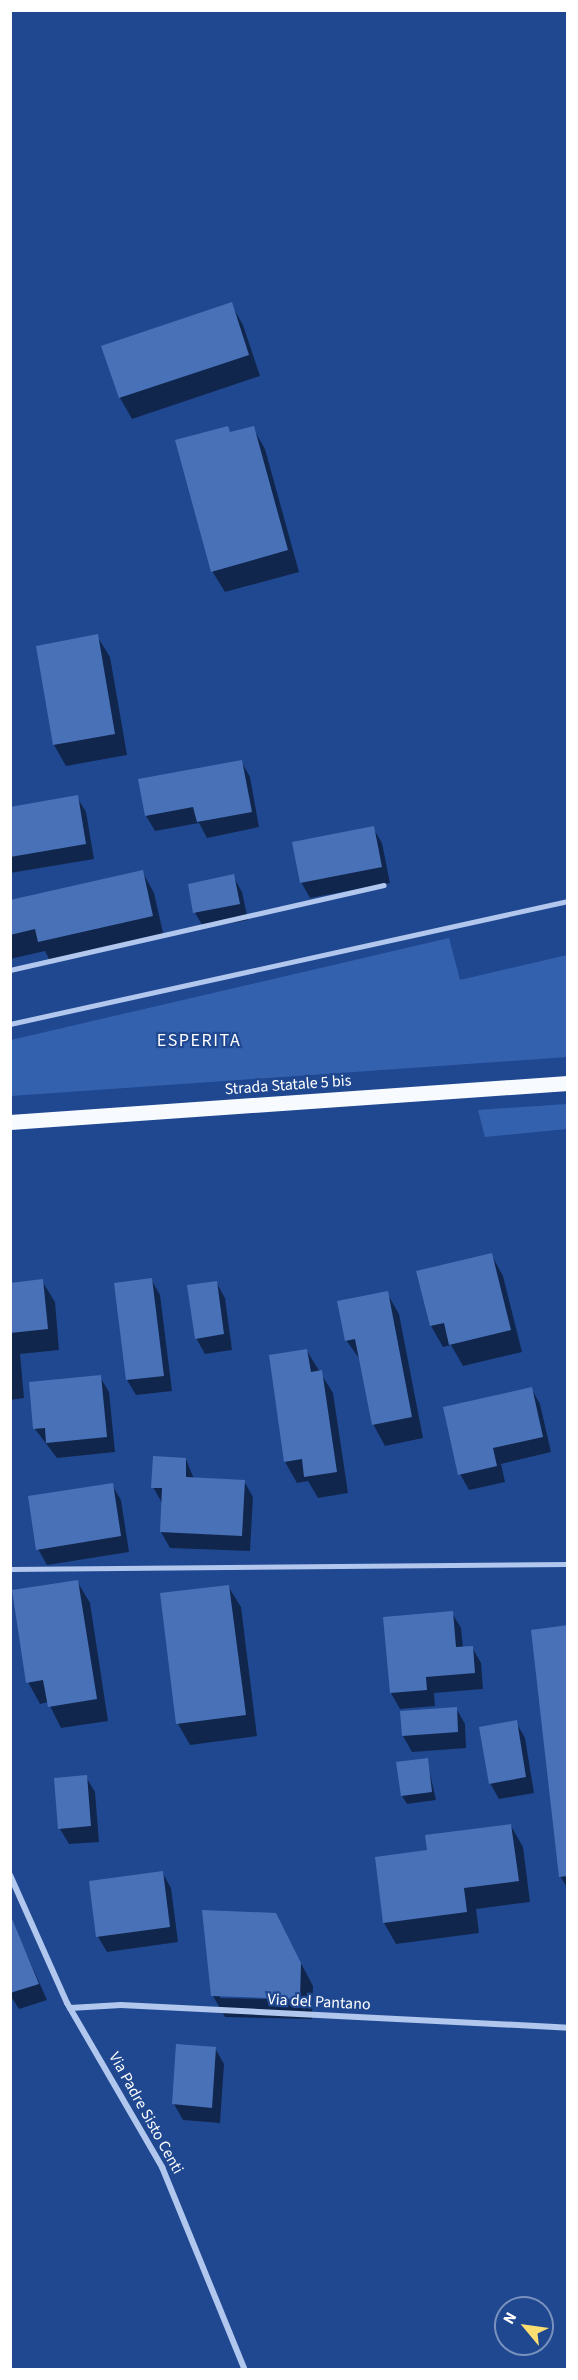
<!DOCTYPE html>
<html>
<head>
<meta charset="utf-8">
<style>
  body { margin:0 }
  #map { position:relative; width:578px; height:2380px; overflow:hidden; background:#204891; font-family:"Source Sans 3",sans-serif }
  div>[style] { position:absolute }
  .green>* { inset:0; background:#3461ae }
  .shadow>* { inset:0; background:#0007 }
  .building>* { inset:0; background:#4971b8 }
  .service>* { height:4.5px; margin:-2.25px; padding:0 2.25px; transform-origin:2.25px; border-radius:2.25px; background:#b1c7ed }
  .minor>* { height:6px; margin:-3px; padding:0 3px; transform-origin:3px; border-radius:3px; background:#b1c7ed }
  .primary>* { height:15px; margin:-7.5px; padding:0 7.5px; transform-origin:7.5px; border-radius:7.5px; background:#f7faff }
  span { translate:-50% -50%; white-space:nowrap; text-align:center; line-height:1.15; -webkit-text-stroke:4.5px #204891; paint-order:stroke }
  .street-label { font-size:16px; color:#fff }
  .neighbourhood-label { font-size:18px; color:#fff; letter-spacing:1.5px }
  .frame { position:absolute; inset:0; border:12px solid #fff; pointer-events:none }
  .north { position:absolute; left:494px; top:2296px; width:60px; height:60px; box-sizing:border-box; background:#204891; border:2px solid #7991bd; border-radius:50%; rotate:299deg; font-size:16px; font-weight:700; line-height:24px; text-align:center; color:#fff }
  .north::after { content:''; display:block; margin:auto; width:21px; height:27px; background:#fade72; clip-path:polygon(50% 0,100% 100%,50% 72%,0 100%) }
</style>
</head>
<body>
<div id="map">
  <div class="green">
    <div style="clip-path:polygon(449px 938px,460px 980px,567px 955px,567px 1057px,11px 1096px,11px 1040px)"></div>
    <div style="clip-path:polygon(567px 1104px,567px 1129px,485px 1137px,478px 1110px)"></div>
  </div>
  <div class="shadow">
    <div style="clip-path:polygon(231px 304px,243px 325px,260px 376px,132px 419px,120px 398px,103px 347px)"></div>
    <div style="clip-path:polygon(228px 428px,231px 434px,253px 428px,265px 449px,299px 572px,225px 592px,212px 571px)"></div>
    <div style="clip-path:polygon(97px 636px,110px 657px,127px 755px,66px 766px,54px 745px)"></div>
    <div style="clip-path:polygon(241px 761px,250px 777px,259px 827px,207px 838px,199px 823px,155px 831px,146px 816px)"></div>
    <div style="clip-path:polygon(77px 797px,86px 812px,94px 859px,10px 873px,10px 809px)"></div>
    <div style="clip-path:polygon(373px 828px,382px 843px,390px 883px,310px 898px,301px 882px)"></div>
    <div style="clip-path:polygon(142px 871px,154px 893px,164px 937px,51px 963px,45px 951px,10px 959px,10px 901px)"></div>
    <div style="clip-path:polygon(233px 876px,242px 892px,248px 920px,204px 928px,195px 913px)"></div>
    <div style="clip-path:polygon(491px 1254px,503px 1276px,522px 1352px,463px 1366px,451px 1345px,443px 1347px,431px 1326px)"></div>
    <div style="clip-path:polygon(151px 1279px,160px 1295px,172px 1391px,136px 1395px,127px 1380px)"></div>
    <div style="clip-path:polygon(42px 1281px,55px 1302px,59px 1350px,20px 1354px,24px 1398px,10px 1400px,10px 1284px)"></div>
    <div style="clip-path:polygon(216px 1282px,225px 1298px,232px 1350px,205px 1354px,196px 1338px)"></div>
    <div style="clip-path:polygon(387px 1293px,399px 1314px,423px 1438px,385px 1446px,373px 1424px,361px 1361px,346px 1340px)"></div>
    <div style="clip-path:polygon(307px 1351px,333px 1393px,348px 1493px,318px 1498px,308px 1481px,297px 1483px,285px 1462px)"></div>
    <div style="clip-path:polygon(100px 1377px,109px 1392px,115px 1452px,57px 1458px,35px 1429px)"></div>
    <div style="clip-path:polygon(531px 1388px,540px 1404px,551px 1452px,501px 1464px,505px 1482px,469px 1490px,460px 1474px)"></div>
    <div style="clip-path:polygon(186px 1459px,194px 1479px,244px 1481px,253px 1497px,250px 1551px,170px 1548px,161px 1532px,162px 1503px,153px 1487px)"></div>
    <div style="clip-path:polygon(112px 1485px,121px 1500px,129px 1552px,47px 1565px,38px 1549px)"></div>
    <div style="clip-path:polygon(77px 1581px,90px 1603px,108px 1721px,61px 1728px,48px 1702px,40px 1704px,28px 1682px)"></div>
    <div style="clip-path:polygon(228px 1586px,241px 1607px,257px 1736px,190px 1745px,178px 1724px,162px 1595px)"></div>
    <div style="clip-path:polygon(452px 1613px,461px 1628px,463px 1648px,472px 1647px,481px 1663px,483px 1689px,434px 1693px,435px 1706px,400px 1709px,391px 1693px,385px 1618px)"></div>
    <div style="clip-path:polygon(568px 1627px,568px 1889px,560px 1876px)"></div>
    <div style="clip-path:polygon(456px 1708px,465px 1724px,466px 1748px,412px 1752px,403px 1736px,402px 1712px)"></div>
    <div style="clip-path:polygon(516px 1722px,525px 1738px,534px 1793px,499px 1799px,490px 1783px)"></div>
    <div style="clip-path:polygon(427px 1760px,436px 1800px,407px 1804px,402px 1796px)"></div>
    <div style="clip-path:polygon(86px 1777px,95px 1792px,99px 1842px,69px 1844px,60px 1829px)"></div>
    <div style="clip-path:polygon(511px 1826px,523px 1847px,530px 1902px,476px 1909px,479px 1933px,396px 1944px,384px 1923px,429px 1852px)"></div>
    <div style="clip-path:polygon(162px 1872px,171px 1888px,178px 1942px,107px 1952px,98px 1937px)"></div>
    <div style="clip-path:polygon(evenodd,275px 1914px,313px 1986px,312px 2019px,225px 2017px,213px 1996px,275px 1914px,220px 1995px,308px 1997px,308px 2000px,220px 1998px,220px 1995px)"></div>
    <div style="clip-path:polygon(10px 1917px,47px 2000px,19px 2009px,10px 1995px)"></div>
    <div style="clip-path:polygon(215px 2048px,224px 2064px,220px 2123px,183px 2120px,174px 2104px)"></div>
  </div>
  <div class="building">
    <div style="clip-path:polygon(232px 302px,249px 355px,119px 398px,101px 346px)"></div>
    <div style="clip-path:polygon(228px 426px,230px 432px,254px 426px,288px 550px,211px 572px,175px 440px)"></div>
    <div style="clip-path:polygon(98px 634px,115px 734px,53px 745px,36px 646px)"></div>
    <div style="clip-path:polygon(242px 760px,252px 812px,197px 822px,193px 807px,145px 816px,138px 779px)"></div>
    <div style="clip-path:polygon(78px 795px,86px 844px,10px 857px,10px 807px)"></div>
    <div style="clip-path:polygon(374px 826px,382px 867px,300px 883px,292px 842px)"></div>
    <div style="clip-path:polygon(143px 870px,153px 916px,38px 942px,35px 929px,10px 935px,10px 900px)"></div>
    <div style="clip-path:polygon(234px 874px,240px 904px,193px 913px,188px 884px)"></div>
    <div style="clip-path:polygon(492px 1253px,511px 1330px,449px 1345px,444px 1323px,430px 1326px,416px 1271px)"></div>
    <div style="clip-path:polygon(152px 1278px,164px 1376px,126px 1380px,114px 1283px)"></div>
    <div style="clip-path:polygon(43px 1279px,48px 1329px,10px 1333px,10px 1283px)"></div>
    <div style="clip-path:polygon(217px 1281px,224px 1334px,195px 1339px,187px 1285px)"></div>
    <div style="clip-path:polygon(388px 1291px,412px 1417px,372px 1425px,355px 1339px,345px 1341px,337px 1301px)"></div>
    <div style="clip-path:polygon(307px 1349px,311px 1372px,322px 1370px,337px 1472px,304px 1477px,302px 1459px,284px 1462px,269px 1355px)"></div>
    <div style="clip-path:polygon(101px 1375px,107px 1437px,46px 1443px,45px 1428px,33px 1429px,29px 1382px)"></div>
    <div style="clip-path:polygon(532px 1387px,543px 1437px,493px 1448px,497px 1466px,458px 1475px,443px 1407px)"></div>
    <div style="clip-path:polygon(153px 1456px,186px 1458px,186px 1477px,245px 1480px,242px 1536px,160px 1532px,162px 1488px,151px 1488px)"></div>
    <div style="clip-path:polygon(113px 1483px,121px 1536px,36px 1550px,28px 1496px)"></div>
    <div style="clip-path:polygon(78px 1580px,97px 1699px,48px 1707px,43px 1680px,26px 1683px,12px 1590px)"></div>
    <div style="clip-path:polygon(229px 1585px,246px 1715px,176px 1724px,160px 1593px)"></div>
    <div style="clip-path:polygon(453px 1611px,456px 1647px,473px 1646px,475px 1673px,426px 1677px,427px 1690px,390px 1693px,383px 1617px)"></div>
    <div style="clip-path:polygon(568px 1625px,568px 1876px,559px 1877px,531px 1630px)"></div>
    <div style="clip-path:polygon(457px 1707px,458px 1732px,402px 1736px,400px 1711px)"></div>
    <div style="clip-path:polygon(517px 1720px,526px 1777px,489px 1784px,479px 1727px)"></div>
    <div style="clip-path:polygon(428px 1758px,432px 1792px,401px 1796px,396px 1762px)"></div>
    <div style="clip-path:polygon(87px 1775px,91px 1826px,58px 1829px,54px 1778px)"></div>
    <div style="clip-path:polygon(511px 1824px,519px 1881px,464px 1888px,467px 1912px,383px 1923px,375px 1857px,427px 1850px,425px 1835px)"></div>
    <div style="clip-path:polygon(163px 1871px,170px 1927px,96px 1937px,89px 1881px)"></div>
    <div style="clip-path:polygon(202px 1910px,276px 1913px,301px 1963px,300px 1999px,211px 1996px)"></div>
    <div style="clip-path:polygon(10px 1914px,39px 1984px,10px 1993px)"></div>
    <div style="clip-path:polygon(176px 2044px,216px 2047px,212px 2108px,172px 2104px)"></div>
  </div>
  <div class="service">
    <div style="left:10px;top:970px;width:383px;rotate:-12.8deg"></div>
    <div style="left:10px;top:1024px;width:571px;rotate:-12.43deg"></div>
    <div style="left:10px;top:1569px;width:558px;rotate:-0.51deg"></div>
  </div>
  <div class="minor">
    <div style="left:10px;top:1875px;width:140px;rotate:66deg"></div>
    <div style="left:67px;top:2003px;width:190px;rotate:59.9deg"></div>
    <div style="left:162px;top:2167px;width:219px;rotate:67.8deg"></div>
    <div style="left:70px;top:2008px;width:51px;rotate:-3.4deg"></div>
    <div style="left:121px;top:2005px;width:448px;rotate:2.9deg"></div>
  </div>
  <div class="primary">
    <div style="left:10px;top:1122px;width:559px;rotate:-4deg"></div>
  </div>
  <div class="street-label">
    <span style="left:288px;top:1085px;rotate:-4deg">Strada Statale 5 bis</span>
    <span style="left:319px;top:2002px;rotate:3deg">Via del Pantano</span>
    <span style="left:146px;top:2113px;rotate:61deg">Via Padre Sisto Centi</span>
  </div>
  <div class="neighbourhood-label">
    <span style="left:199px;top:1041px">ESPERITA</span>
  </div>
  <div class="frame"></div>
  <div class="north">N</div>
</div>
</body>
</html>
